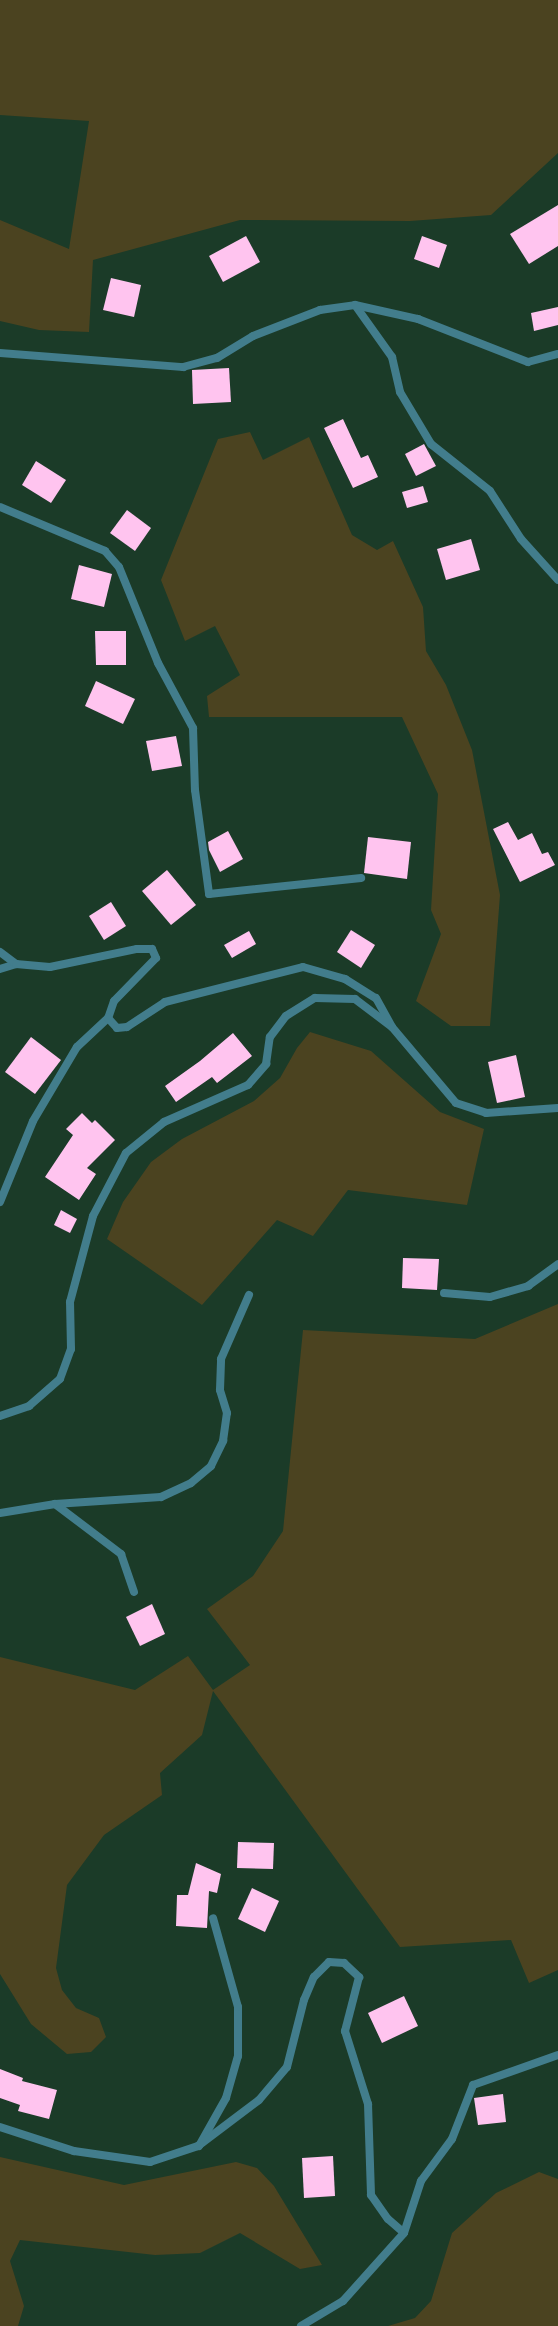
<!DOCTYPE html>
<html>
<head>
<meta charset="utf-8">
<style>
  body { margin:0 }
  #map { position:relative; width:558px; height:2326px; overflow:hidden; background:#1b3b28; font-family:"IBM Plex Sans",sans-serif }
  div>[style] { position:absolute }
  .green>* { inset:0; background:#4b4320 }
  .building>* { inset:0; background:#ffc4ef }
  .lane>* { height:8px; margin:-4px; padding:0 4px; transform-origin:4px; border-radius:4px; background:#427d8c }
  .street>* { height:8px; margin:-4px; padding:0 4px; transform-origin:4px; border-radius:4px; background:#427d8c }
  span { translate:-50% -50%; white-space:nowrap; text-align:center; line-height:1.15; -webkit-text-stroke:4px #111e16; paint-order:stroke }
</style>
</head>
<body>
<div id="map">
  <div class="green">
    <div style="clip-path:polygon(0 0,558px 0,558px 153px,491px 215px,410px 221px,240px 220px,93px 260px,89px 332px,39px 330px,0 321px,0 220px,69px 249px,89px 121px,0 115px)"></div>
    <div style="clip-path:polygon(250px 432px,263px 460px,309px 437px,352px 535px,377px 550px,393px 541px,423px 607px,426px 651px,446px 685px,472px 750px,500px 895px,490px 1026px,451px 1026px,416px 1001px,441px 934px,431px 910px,438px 794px,402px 717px,209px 717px,207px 696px,240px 675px,215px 626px,185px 641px,161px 580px,218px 439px)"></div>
    <div style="clip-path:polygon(310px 1032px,371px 1051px,440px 1112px,484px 1129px,467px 1205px,348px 1190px,313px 1236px,277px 1220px,202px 1305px,107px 1239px,123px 1202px,151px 1162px,182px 1139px,254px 1101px,280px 1078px,297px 1048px)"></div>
    <div style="clip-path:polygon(558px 1304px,558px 1970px,529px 1983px,511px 1940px,400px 1947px,213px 1691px,202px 1735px,160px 1773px,162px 1795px,104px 1835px,67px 1885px,56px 1968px,62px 1990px,76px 2008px,99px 2018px,106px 2037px,91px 2052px,67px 2054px,31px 2024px,0 1974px,0 1657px,135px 1690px,188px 1656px,213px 1690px,250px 1665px,207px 1609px,253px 1576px,283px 1531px,303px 1330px,475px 1339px)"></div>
    <div style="clip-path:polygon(0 2157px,124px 2185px,236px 2162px,257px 2168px,274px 2186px,322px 2265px,300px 2269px,240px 2233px,200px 2253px,155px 2255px,20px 2240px,10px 2261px,24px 2306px,18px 2326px,0 2326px)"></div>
    <div style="clip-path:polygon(539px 2172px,558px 2179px,558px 2326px,388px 2326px,415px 2318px,431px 2301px,452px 2233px,496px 2193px)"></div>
  </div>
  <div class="building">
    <div style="clip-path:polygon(558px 205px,558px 246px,529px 264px,510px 234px)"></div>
    <div style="clip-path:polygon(246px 236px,260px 262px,223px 282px,209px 256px)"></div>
    <div style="clip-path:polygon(422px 236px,447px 245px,439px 268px,414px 259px)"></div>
    <div style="clip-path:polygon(111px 278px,141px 285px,134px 317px,103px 310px)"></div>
    <div style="clip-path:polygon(558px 307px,558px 325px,534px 331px,531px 313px)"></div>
    <div style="clip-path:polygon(229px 368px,231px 402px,193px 404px,192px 370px)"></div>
    <div style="clip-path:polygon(343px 419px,361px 458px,368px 455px,378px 477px,353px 488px,324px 428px)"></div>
    <div style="clip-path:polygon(424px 444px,436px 466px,416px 476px,405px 454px)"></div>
    <div style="clip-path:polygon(36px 461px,66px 480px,51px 503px,22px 485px)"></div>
    <div style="clip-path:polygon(423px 486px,428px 502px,407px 508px,402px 492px)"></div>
    <div style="clip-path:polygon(127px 510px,151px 528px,135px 551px,110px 533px)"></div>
    <div style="clip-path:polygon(471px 539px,480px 570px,446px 580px,437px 549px)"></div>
    <div style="clip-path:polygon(79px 565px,112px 574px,104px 607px,71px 599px)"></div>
    <div style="clip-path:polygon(95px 631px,126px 631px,126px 665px,96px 665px)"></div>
    <div style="clip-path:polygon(96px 681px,135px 699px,123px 724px,85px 706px)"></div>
    <div style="clip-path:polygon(176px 736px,182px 766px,152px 771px,146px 741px)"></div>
    <div style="clip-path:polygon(508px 822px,518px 840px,532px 833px,542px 854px,548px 852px,555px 865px,520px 882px,493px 829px)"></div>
    <div style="clip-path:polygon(228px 831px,243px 859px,220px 872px,209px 850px,208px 842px)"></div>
    <div style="clip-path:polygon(368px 837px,411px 842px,407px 879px,364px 873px)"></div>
    <div style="clip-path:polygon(167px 870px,196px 905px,171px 925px,142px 891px)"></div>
    <div style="clip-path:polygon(111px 902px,126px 926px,104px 940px,89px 916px)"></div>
    <div style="clip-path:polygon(351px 930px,375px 945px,361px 968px,337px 952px)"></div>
    <div style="clip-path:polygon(249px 931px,256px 944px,232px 958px,224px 945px)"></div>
    <div style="clip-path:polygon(233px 1033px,252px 1056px,217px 1083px,212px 1077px,176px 1102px,165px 1086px,200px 1061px)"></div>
    <div style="clip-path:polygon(31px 1037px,61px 1060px,35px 1094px,5px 1072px)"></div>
    <div style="clip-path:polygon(516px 1055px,525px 1097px,497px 1103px,488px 1062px)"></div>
    <div style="clip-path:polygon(82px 1113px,92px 1123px,95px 1120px,115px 1140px,87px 1168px,96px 1174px,79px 1200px,45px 1177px,73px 1135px,66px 1129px)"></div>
    <div style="clip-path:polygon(61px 1210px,77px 1219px,70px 1233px,54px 1225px)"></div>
    <div style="clip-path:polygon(403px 1258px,439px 1259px,437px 1290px,402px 1288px)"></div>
    <div style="clip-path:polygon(152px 1604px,165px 1634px,140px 1646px,126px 1617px)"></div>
    <div style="clip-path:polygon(238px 1842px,274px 1843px,273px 1869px,237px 1868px)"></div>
    <div style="clip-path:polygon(196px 1863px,221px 1874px,217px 1893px,209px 1891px,207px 1928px,176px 1926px,177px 1895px,188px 1895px)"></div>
    <div style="clip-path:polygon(252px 1888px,279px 1901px,265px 1932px,238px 1919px)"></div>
    <div style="clip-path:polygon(404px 1996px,418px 2026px,382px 2043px,368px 2013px)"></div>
    <div style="clip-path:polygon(0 2069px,23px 2078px,22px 2081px,57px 2090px,49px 2119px,18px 2111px,20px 2105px,0 2098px)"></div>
    <div style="clip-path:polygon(503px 2094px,506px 2122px,478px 2125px,474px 2098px)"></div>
    <div style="clip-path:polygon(333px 2156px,335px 2196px,304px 2198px,302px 2158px)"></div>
  </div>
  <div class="lane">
    <div style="left:355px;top:305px;width:64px;rotate:54.6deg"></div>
    <div style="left:392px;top:357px;width:36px;rotate:77deg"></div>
    <div style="left:400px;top:392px;width:61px;rotate:59.2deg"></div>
    <div style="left:431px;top:444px;width:75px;rotate:38.5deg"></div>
    <div style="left:490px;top:491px;width:57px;rotate:57.1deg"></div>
    <div style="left:521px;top:539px;width:55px;rotate:47.9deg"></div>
    <div style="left:209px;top:894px;width:153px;rotate:-6deg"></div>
    <div style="left:0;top:969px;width:17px;rotate:-17deg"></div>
    <div style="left:0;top:1202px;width:87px;rotate:-67.8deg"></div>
    <div style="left:33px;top:1121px;width:86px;rotate:-59.3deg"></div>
    <div style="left:77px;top:1047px;width:42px;rotate:-43.1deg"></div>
    <div style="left:444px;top:1293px;width:46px;rotate:5deg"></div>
    <div style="left:490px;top:1297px;width:40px;rotate:-16deg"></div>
    <div style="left:528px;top:1286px;width:37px;rotate:-36deg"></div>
    <div style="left:0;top:1416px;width:31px;rotate:-19deg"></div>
    <div style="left:29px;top:1406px;width:41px;rotate:-41.1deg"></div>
    <div style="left:60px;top:1379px;width:32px;rotate:-70deg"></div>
    <div style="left:71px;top:1349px;width:47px;rotate:-91.2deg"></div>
    <div style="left:70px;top:1302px;width:89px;rotate:-75deg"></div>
    <div style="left:93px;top:1216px;width:71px;rotate:-62.4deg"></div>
    <div style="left:126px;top:1153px;width:49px;rotate:-39.2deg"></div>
    <div style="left:164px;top:1122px;width:92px;rotate:-23.8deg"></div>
    <div style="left:248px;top:1085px;width:28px;rotate:-49deg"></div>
    <div style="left:266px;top:1064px;width:27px;rotate:-82deg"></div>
    <div style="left:270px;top:1037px;width:26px;rotate:-53deg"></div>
    <div style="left:286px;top:1016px;width:34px;rotate:-32deg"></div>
    <div style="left:315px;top:998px;width:40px;rotate:1.4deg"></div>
    <div style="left:355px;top:999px;width:46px;rotate:37.1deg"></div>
    <div style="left:55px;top:1504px;width:106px;rotate:-3.8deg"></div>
    <div style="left:161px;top:1497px;width:33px;rotate:-25deg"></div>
    <div style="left:191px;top:1483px;width:26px;rotate:-40deg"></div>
    <div style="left:211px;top:1466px;width:28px;rotate:-64deg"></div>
    <div style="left:223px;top:1441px;width:28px;rotate:-82deg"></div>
    <div style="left:227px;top:1413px;width:24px;rotate:-107deg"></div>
    <div style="left:220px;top:1390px;width:31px;rotate:-88deg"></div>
    <div style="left:221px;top:1359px;width:70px;rotate:-66.4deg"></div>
    <div style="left:0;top:1513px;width:56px;rotate:-9.3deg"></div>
    <div style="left:55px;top:1504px;width:83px;rotate:37.1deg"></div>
    <div style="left:121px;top:1554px;width:40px;rotate:71.1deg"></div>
    <div style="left:199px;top:2146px;width:55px;rotate:-60.6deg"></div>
    <div style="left:226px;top:2098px;width:44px;rotate:-74.1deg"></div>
    <div style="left:238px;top:2056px;width:49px;rotate:-90deg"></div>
    <div style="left:238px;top:2007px;width:92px;rotate:-105.7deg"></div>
    <div style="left:301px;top:2326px;width:49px;rotate:-30.8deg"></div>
    <div style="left:343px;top:2301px;width:91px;rotate:-48.1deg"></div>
  </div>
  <div class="street">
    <div style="left:0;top:353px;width:184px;rotate:4.4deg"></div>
    <div style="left:183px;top:367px;width:35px;rotate:-15deg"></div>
    <div style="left:217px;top:358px;width:42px;rotate:-31.4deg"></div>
    <div style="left:253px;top:336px;width:72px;rotate:-21.2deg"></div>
    <div style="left:320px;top:310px;width:35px;rotate:-8deg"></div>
    <div style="left:355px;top:305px;width:65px;rotate:12.5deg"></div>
    <div style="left:418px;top:319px;width:118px;rotate:21.4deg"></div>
    <div style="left:528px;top:362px;width:31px;rotate:-15deg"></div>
    <div style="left:0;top:507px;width:114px;rotate:22.7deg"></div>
    <div style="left:105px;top:551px;width:21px;rotate:49deg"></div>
    <div style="left:119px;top:567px;width:104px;rotate:67.9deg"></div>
    <div style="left:158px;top:663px;width:74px;rotate:61.7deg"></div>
    <div style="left:193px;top:728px;width:62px;rotate:88.2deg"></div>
    <div style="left:195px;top:790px;width:105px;rotate:82.3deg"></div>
    <div style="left:0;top:952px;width:20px;rotate:37deg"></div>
    <div style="left:16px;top:964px;width:34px;rotate:5deg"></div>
    <div style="left:50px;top:967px;width:89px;rotate:-11.7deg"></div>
    <div style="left:137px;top:949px;width:15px"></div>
    <div style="left:152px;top:949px;width:10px;rotate:66deg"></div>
    <div style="left:156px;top:958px;width:60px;rotate:134.3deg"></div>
    <div style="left:114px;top:1001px;width:18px;rotate:109deg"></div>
    <div style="left:108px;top:1018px;width:13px;rotate:48deg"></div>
    <div style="left:117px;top:1028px;width:10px;rotate:-6deg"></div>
    <div style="left:127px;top:1027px;width:45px;rotate:-33.3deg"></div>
    <div style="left:165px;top:1002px;width:142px;rotate:-14.2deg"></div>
    <div style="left:303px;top:967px;width:44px;rotate:15.9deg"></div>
    <div style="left:345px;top:979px;width:36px;rotate:32deg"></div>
    <div style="left:376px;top:998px;width:33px;rotate:61deg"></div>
    <div style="left:392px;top:1027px;width:99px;rotate:49.9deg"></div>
    <div style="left:456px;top:1103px;width:32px;rotate:18deg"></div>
    <div style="left:486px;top:1113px;width:72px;rotate:-4deg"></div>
    <div style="left:0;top:2127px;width:78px;rotate:18deg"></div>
    <div style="left:74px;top:2151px;width:77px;rotate:8.2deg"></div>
    <div style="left:150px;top:2162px;width:51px;rotate:-18.4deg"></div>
    <div style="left:198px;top:2146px;width:76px;rotate:-37deg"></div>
    <div style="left:259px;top:2100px;width:43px;rotate:-49.7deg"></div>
    <div style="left:287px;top:2067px;width:69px;rotate:-75.8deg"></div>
    <div style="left:304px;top:2000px;width:25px;rotate:-67deg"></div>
    <div style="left:314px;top:1977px;width:21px;rotate:-45deg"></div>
    <div style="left:329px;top:1962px;width:15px;rotate:4deg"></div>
    <div style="left:344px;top:1963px;width:21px;rotate:43deg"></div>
    <div style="left:359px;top:1977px;width:56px;rotate:104.5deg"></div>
    <div style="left:345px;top:2031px;width:77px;rotate:72.5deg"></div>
    <div style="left:368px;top:2104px;width:91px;rotate:88.1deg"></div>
    <div style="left:371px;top:2195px;width:29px;rotate:55deg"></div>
    <div style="left:388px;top:2219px;width:21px;rotate:41deg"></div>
    <div style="left:404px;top:2233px;width:55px;rotate:-71.9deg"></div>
    <div style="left:421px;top:2181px;width:52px;rotate:-53.6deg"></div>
    <div style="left:452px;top:2139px;width:58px;rotate:-68.7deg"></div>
    <div style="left:473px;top:2085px;width:90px;rotate:-19.4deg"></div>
  </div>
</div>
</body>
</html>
